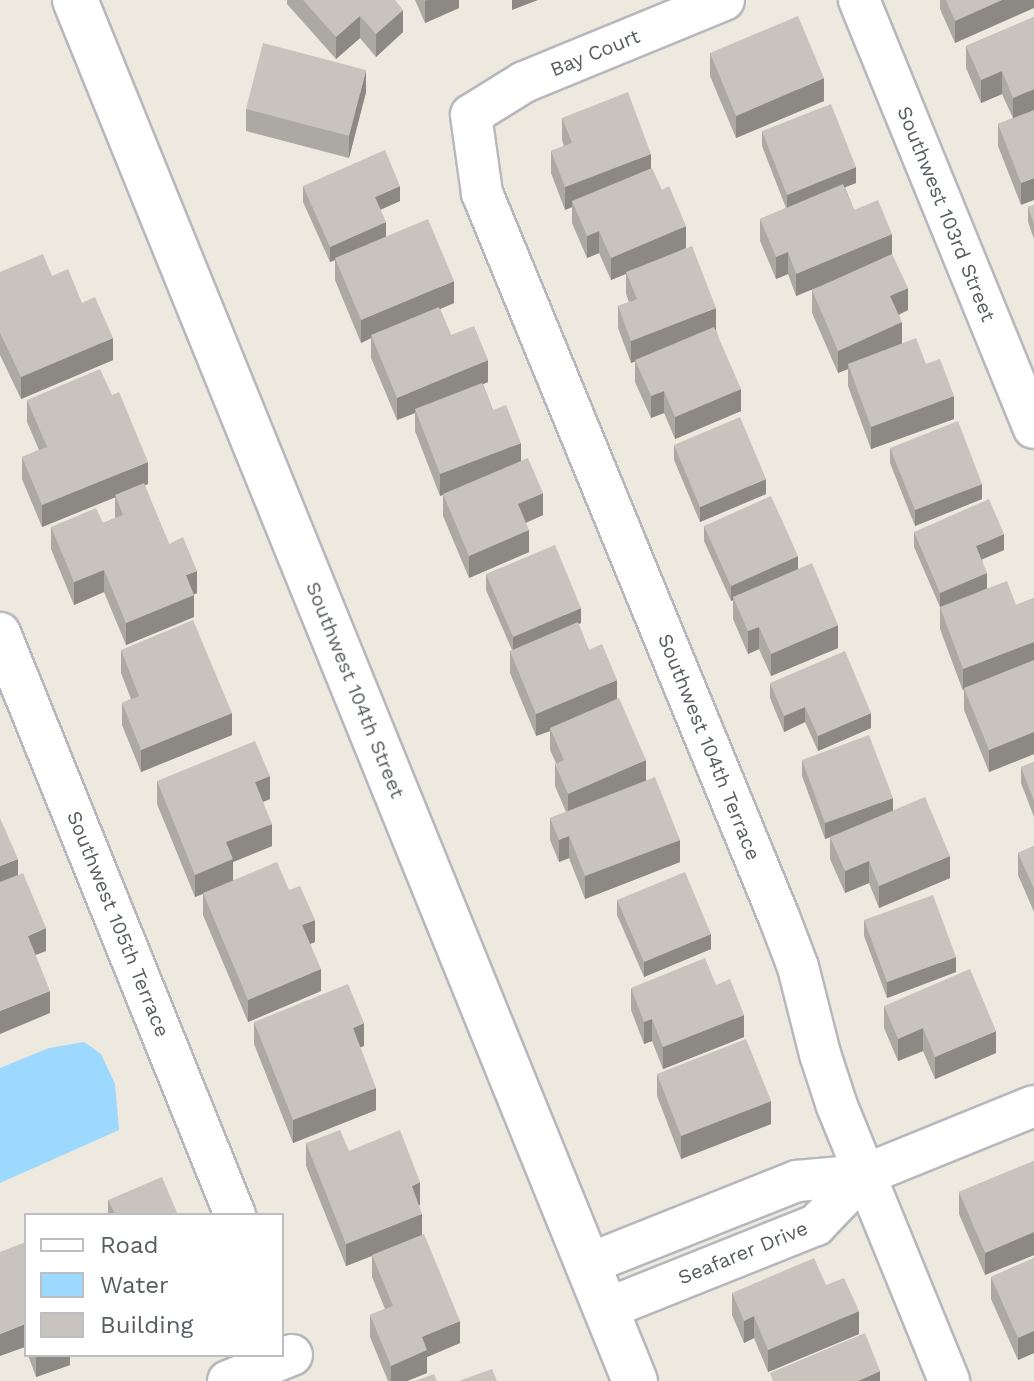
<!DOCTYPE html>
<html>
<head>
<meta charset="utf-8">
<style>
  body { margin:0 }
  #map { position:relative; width:1034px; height:1381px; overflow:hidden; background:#ede9df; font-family:"Work Sans",sans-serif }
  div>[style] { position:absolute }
  .water>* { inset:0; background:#9dd8ff }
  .roads { filter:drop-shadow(2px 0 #b5b8bd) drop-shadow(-2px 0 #b5b8bd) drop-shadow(0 2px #b5b8bd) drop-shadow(0 -2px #b5b8bd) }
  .minor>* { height:40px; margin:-20px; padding:0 20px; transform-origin:20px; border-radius:20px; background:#fff }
  .secondary>* { height:44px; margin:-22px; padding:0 22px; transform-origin:22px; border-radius:22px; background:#fff }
  .wall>* { inset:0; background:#aca8a2 }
  .shaded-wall>* { inset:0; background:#8c8884 }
  .building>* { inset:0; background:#c8c3bc }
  span { translate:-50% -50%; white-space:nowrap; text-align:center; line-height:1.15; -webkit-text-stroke:8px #fff; paint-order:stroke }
  .street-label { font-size:20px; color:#585d62 }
  .legend { position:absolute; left:24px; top:1213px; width:260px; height:144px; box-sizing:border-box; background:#fff; border:2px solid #bcbec0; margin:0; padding:10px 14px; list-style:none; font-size:24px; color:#585d62 }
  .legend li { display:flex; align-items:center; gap:16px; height:40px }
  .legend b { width:40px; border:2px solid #bcbec0 }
</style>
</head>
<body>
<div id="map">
  <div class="water">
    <div style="clip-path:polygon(84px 1042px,101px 1054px,115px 1084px,119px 1130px,0 1183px,0 1068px,49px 1048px)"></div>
  </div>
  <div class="roads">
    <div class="minor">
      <div style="left:724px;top:0;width:216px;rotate:157.7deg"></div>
      <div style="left:524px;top:82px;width:62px;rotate:148.1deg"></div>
      <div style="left:471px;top:115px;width:79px;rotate:82deg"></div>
      <div style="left:482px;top:193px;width:783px;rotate:67.7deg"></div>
      <div style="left:779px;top:917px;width:53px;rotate:69.2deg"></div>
      <div style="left:798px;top:967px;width:90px;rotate:75.8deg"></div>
      <div style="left:820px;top:1054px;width:55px;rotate:71.9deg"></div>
      <div style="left:837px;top:1106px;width:297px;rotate:67.8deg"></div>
      <div style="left:859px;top:0;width:462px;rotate:67.8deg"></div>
      <div style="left:0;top:633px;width:628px;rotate:68.01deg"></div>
      <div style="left:588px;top:1264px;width:225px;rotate:-21.7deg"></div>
      <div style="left:797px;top:1181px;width:67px;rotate:-5.1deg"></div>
      <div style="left:864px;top:1175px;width:183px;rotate:-22.1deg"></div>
      <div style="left:606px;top:1309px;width:226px;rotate:-21.8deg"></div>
      <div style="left:816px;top:1225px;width:69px;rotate:-46.2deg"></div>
      <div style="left:228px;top:1381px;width:69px;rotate:-22.1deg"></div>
    </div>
    <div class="secondary">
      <div style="left:75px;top:0;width:1490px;rotate:67.93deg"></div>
    </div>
  </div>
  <div class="wall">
    <div style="clip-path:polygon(287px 0,395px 0,403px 32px,376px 57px,360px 38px,336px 59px,287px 4px)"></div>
    <div style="clip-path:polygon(415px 0,459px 0,459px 8px,425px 23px)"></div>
    <div style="clip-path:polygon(940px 0,1034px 0,955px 43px,940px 9px)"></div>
    <div style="clip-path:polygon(1034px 17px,1021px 205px,998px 146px,998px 124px,1013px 118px,1002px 94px,981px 103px,966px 68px,966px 46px)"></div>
    <div style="clip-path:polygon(710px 53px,824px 101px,736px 138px,710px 76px)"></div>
    <div style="clip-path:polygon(366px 92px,349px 158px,246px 131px,246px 109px)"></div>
    <div style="clip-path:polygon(562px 118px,651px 168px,686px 248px,667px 257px,716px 330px,741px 411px,675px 439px,664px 413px,651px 418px,635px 382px,635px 361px,631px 363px,618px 328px,618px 306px,629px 302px,626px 294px,626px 274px,611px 280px,599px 253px,587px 258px,572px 223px,572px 207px,565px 210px,551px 173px,551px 151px,564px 146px,562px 140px)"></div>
    <div style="clip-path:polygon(762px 131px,856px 183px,845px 187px,854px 210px,892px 255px,908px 310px,899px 315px,902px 344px,926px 364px,954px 419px,871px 449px,848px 386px,848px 369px,838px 373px,812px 313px,812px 290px,825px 284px,796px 296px,788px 274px,776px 279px,760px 241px,760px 219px,786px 208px,762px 146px)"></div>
    <div style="clip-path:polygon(303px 186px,400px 201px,380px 210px,386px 237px,454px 303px,440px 309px,451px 335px,488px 382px,483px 384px,493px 410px,521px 461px,543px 515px,526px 523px,529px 552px,469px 578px,443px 516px,443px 495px,440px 496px,415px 431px,415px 413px,397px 420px,371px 358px,371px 338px,361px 343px,335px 280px,335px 260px,330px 262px,303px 202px)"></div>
    <div style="clip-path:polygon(1034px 205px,1034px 239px,1028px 222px,1028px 207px)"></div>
    <div style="clip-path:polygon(0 272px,52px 276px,82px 303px,113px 360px,21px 399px,0 355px)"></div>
    <div style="clip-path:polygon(27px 400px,148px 484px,144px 485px,169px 544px,197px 593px,193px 595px,194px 617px,126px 645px,104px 592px,74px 605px,51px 549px,51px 527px,103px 523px,115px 518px,115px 497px,42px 527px,22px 479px,22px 457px,39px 450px,27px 422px)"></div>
    <div style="clip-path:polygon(674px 445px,766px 494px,700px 522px,674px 460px)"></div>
    <div style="clip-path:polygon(890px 448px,982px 499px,915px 526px,890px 463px)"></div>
    <div style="clip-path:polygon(704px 526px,798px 569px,838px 648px,771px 676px,759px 649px,748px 654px,733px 619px,733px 600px,731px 601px,704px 541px)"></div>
    <div style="clip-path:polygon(914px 532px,1004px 550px,982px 559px,987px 588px,1016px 605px,1034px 598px,1034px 754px,989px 772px,964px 710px,964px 690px,963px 691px,940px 629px,940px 607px,914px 547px)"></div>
    <div style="clip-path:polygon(486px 574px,581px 623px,578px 624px,589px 650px,617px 699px,646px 781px,680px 862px,585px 899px,569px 858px,559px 862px,550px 840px,550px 818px,566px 812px,555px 786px,555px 764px,556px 763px,550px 750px,550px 731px,536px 736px,510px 673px,510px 651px,512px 650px,486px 590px)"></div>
    <div style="clip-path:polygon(121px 650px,232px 735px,141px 772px,122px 725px,122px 703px,131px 699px,121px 673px)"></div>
    <div style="clip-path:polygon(770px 683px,871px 728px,818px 751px,805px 722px,784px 732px,770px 698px)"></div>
    <div style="clip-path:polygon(802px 760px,893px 810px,950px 878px,879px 908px,869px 883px,845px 893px,830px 859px,830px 837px,825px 839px,802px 776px)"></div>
    <div style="clip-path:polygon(1034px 762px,1034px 817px,1021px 783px,1021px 767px)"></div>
    <div style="clip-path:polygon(157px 781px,270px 799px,263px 802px,272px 846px,233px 862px,233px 880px,289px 890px,315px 942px,310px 944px,321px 991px,248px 1022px,203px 915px,203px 894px,195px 897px,157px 804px)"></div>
    <div style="clip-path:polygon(1034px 846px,1034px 912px,1018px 875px,1018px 853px)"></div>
    <div style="clip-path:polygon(617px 900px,711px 949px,644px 977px,617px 915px)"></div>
    <div style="clip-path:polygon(864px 920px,956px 972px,887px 998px,864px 936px)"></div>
    <div style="clip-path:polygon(716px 985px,744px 1037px,663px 1069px,652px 1041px,644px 1044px,631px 1010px,631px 988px)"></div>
    <div style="clip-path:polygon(884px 1006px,996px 1053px,935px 1079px,923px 1051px,898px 1061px,884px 1028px)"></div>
    <div style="clip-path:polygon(254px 1022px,364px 1046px,360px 1047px,376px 1110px,293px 1143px,254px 1044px)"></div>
    <div style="clip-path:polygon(657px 1074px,771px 1124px,681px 1159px,657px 1096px)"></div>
    <div style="clip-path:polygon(306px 1143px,349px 1151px,420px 1205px,419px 1205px,422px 1234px,460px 1343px,427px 1357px,427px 1373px,407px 1381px,388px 1381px,370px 1337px,370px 1315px,385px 1309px,372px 1277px,372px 1256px,346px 1266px,306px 1166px)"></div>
    <div style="clip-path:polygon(1034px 1161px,1034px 1255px,985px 1275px,959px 1214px,959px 1192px)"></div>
    <div style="clip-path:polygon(108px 1200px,178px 1215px,108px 1215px)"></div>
    <div style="clip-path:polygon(1034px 1258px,1034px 1353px,1018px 1360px,991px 1299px,991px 1277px)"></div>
    <div style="clip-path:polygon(826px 1285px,859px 1334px,768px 1372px,754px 1338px,744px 1343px,732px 1315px,732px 1293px)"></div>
    <div style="clip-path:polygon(28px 1355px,70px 1355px,70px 1365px,36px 1377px)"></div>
  </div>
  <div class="shaded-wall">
    <div style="clip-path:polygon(427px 0,459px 0,459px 8px,425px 23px,425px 1px)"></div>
    <div style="clip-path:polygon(512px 0,538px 0,512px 10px)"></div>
    <div style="clip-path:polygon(1002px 0,1034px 0,1034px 8px,955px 43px,955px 21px)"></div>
    <div style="clip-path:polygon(403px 10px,403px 32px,376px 57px,376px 34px)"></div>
    <div style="clip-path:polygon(360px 16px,360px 38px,336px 59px,336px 37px)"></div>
    <div style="clip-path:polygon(366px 70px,366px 92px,349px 158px,349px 136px)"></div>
    <div style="clip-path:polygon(1002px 71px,1002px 94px,981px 103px,981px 80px)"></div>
    <div style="clip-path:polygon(824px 78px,824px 101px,736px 138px,736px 116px)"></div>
    <div style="clip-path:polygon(1034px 89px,1034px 112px,1013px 120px,1013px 98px)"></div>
    <div style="clip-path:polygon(651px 154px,651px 176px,572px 201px,572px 207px,565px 210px,565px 187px)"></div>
    <div style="clip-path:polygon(856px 167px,856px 183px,787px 210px,787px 195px)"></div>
    <div style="clip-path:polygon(1034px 178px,1034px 200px,1021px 205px,1021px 183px)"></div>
    <div style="clip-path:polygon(400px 186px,400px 201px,375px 212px,375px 197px)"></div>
    <div style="clip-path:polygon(386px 222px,386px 237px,330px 262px,330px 247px)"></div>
    <div style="clip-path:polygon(686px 226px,686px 248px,611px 280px,611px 258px)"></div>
    <div style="clip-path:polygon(599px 231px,599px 253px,587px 258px,587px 236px)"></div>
    <div style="clip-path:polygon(892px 234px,892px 257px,796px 296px,796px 274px)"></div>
    <div style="clip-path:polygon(788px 252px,788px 274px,776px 279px,776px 257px)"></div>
    <div style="clip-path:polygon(454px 281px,454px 303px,372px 338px,371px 335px,371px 338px,361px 343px,361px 320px)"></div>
    <div style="clip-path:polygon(908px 288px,908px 310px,890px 318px,890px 296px)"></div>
    <div style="clip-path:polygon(716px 308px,716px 330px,631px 363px,631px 341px)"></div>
    <div style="clip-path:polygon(902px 322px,902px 344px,848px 364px,848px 369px,838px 373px,838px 351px)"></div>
    <div style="clip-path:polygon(113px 338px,113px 360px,21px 399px,21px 377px)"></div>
    <div style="clip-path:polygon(488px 360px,488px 382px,416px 412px,415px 409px,415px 413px,397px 420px,397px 398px)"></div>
    <div style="clip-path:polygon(741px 389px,741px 411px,675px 439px,675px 417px)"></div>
    <div style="clip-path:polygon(664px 391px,664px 413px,651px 418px,651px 396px)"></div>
    <div style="clip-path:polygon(954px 396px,954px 419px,871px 449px,871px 427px)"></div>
    <div style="clip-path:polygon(521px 443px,521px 465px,440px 496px,440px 474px)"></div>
    <div style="clip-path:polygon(148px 462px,148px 484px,42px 527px,42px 505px)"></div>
    <div style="clip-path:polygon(766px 479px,766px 494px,700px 522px,700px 507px)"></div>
    <div style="clip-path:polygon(982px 484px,982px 499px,915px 526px,915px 510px)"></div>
    <div style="clip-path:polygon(543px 493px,543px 515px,518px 526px,518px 504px)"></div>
    <div style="clip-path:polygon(529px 530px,529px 552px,469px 578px,469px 556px)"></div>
    <div style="clip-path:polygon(1004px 534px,1004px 550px,976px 562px,976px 546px)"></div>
    <div style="clip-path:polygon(798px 556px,798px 572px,733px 597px,733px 600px,731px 601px,731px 586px)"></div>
    <div style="clip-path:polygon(104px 570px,104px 592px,74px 605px,74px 582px)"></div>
    <div style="clip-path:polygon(197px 571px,197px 593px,186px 598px,186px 575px)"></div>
    <div style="clip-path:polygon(987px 573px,987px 588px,940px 609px,940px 593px)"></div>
    <div style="clip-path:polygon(194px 595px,194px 617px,126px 645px,126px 623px)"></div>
    <div style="clip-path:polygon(581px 608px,581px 623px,513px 652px,513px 637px)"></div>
    <div style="clip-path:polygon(838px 625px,838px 648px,771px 676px,771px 654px)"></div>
    <div style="clip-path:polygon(759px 627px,759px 649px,748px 654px,748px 631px)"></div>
    <div style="clip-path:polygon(1034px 642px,1034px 664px,964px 688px,963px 691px,963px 669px)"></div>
    <div style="clip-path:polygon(617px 680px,617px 702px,550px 728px,550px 731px,536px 736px,536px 714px)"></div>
    <div style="clip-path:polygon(805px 707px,805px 722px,784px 732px,784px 716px)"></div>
    <div style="clip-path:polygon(232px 713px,232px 735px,141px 772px,141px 750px)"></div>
    <div style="clip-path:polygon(871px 713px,871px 728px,818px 751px,818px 736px)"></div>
    <div style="clip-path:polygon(1034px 732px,1034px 754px,989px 772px,989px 750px)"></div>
    <div style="clip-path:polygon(646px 760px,646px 782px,568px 816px,568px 794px)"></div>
    <div style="clip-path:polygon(270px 776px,270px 799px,255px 805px,255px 782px)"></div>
    <div style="clip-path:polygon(893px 798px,893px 813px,825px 839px,825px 823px)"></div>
    <div style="clip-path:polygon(272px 824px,272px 846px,233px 862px,233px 881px,195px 897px,195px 875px,226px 842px)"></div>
    <div style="clip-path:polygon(569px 836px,569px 858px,559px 862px,559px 840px)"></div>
    <div style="clip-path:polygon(680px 840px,680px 862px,585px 899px,585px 876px)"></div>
    <div style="clip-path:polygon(950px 856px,950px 878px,879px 908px,879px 886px)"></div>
    <div style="clip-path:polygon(18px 859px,18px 881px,0 888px,0 866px)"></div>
    <div style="clip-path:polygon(869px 861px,869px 883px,845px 893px,845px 871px)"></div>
    <div style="clip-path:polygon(315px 920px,315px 942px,302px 947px,302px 925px)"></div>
    <div style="clip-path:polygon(46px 928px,46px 951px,28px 958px,28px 936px)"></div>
    <div style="clip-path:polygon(711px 934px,711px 949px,644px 977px,644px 962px)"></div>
    <div style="clip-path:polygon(956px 957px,956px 972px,887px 998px,887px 982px)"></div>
    <div style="clip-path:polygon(321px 969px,321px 991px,248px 1022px,248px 1000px)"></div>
    <div style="clip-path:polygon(50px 991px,50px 1013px,0 1034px,0 1011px)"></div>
    <div style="clip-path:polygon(744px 1015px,744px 1037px,663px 1069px,663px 1047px)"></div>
    <div style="clip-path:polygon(652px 1019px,652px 1041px,644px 1044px,644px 1022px)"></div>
    <div style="clip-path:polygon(364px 1023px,364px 1046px,353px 1050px,353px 1028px)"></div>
    <div style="clip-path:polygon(923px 1028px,923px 1051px,898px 1061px,898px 1039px)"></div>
    <div style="clip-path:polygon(996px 1031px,996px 1053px,935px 1079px,935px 1057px)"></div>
    <div style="clip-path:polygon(376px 1088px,376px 1110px,293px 1143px,293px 1120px)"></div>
    <div style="clip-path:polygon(771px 1101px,771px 1124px,681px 1159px,681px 1136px)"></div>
    <div style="clip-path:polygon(420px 1182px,420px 1205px,412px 1208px,412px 1186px)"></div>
    <div style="clip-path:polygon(422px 1214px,422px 1236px,346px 1266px,346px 1244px)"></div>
    <div style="clip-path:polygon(1034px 1232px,1034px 1255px,985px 1275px,985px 1253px)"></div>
    <div style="clip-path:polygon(859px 1311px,859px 1334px,768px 1372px,768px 1350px)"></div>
    <div style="clip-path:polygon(754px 1316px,754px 1338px,744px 1343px,744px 1321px)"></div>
    <div style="clip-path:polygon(460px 1321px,460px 1343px,427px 1357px,427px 1373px,407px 1381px,391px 1381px,391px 1366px,422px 1337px)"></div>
    <div style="clip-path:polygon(25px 1324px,25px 1347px,0 1356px,0 1334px)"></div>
    <div style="clip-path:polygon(1034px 1331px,1034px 1353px,1018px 1360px,1018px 1338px)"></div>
    <div style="clip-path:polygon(36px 1355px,70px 1355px,70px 1365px,36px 1377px)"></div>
    <div style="clip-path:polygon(880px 1371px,880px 1381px,858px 1381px)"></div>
  </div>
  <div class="building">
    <div style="clip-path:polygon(303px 0,395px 0,403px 10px,376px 34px,360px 16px,336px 37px)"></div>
    <div style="clip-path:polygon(946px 0,1002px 0,955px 21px)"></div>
    <div style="clip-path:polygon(798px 16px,824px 78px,736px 116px,710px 53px)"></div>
    <div style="clip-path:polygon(1034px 17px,1034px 89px,1013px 98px,1002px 71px,981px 80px,966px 46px)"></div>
    <div style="clip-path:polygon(263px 43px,366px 70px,349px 136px,246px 109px)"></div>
    <div style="clip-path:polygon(628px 92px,651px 154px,565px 187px,551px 151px,572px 143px,562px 118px)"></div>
    <div style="clip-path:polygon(831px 104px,856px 167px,787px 195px,762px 131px)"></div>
    <div style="clip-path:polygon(1034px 110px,1034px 178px,1021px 183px,998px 124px)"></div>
    <div style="clip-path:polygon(385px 150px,400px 186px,375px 197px,386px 222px,330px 247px,303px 186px)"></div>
    <div style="clip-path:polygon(652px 168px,662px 190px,669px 186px,686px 226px,611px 258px,599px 231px,587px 236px,572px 201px)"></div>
    <div style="clip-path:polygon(843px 184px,854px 210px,878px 200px,892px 234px,796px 274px,788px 252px,776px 257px,760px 219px)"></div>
    <div style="clip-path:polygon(1034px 205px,1034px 224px,1028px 207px)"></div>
    <div style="clip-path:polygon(428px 219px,454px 281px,361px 320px,335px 258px)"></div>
    <div style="clip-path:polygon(692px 246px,716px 308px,631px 341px,618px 306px,637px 299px,626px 272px)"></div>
    <div style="clip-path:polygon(43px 254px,52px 276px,68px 269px,82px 303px,95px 297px,113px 338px,21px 377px,0 333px,0 272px)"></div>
    <div style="clip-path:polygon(892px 254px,908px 288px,890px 296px,902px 322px,838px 351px,812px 290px)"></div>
    <div style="clip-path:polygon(439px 307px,451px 335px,474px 326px,488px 360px,397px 398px,371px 335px)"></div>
    <div style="clip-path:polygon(714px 327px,741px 389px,675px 417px,664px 391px,651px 396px,635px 360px)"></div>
    <div style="clip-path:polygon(916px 338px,926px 364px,940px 359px,954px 396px,871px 427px,848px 364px)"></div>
    <div style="clip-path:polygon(100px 369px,112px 395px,119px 392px,148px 462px,42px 505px,22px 457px,47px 447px,27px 400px)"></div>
    <div style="clip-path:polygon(482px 383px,493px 410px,506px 405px,521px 443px,440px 474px,415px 409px)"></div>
    <div style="clip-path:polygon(740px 417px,766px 479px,700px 507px,674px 445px)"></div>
    <div style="clip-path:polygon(958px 421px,982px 484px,915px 510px,890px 448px)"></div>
    <div style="clip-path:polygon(528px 458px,543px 493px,518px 504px,529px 530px,469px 556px,443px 494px)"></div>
    <div style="clip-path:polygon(144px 483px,169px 544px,183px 537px,197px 571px,186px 575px,194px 595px,126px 623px,104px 570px,74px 582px,51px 527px,96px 508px,103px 523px,123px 515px,115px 495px)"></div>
    <div style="clip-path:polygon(771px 496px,798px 556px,731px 586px,704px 526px)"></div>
    <div style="clip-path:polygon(989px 499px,1004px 534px,976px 546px,987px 573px,940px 593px,914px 532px)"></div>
    <div style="clip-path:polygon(555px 545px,581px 608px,513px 637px,486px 574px)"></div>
    <div style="clip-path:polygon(812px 563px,838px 625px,771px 654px,759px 627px,748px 631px,733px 597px)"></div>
    <div style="clip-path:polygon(1007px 581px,1016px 605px,1034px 598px,1034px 642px,963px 669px,940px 607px)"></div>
    <div style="clip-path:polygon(193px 620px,232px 713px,141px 750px,122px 703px,139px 696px,121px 650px)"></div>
    <div style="clip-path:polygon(578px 622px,589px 650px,602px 644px,617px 680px,536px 714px,510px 651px)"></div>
    <div style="clip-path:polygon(845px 651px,871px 713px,818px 736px,805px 707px,784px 716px,770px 683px)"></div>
    <div style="clip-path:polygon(1034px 660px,1034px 732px,989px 750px,964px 688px)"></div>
    <div style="clip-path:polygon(619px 698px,646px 760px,568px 794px,555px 764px,564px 760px,550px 728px)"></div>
    <div style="clip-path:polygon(869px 735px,893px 798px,825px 823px,802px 760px)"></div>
    <div style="clip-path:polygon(255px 741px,270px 776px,255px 782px,272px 824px,226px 842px,233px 859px,195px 875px,157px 781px)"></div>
    <div style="clip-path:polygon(1034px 762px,1034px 801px,1021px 767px)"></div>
    <div style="clip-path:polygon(655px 777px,680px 840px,585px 876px,569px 836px,559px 840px,550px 818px)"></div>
    <div style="clip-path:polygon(925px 797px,950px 856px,879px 886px,869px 861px,845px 871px,830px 837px)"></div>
    <div style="clip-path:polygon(0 818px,18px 859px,0 866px)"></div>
    <div style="clip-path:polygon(1034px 846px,1034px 889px,1018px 853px)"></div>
    <div style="clip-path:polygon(277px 862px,289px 890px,300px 886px,315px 920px,302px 925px,321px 969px,248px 1000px,203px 893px)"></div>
    <div style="clip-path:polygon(685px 872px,711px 934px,644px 962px,617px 900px)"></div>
    <div style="clip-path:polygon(23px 873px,46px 928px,28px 936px,50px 991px,0 1011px,0 882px)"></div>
    <div style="clip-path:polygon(933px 895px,956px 957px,887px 982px,864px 920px)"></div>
    <div style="clip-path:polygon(705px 958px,716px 985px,730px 979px,744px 1015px,663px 1047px,652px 1019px,644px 1022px,631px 988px)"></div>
    <div style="clip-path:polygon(970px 969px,996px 1031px,935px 1057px,923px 1028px,898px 1039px,884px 1006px)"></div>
    <div style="clip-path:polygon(348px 984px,364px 1023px,353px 1028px,376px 1088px,293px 1120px,254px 1022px)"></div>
    <div style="clip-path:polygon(746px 1039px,771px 1101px,681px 1136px,657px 1074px)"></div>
    <div style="clip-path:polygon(340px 1130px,349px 1151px,400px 1130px,420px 1182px,412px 1186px,422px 1214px,346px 1244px,306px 1143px)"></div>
    <div style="clip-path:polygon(1034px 1161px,1034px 1232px,985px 1253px,959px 1192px)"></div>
    <div style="clip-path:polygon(162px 1177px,178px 1215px,113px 1215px,115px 1214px,108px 1200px)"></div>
    <div style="clip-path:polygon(424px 1234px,460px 1321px,422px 1337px,427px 1350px,391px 1366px,370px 1315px,393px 1306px,372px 1255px)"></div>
    <div style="clip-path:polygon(26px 1242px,26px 1326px,25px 1324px,0 1334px,0 1252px)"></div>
    <div style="clip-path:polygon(814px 1258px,826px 1285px,844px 1278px,859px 1311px,768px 1350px,754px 1316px,744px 1321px,732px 1293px)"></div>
    <div style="clip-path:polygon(1034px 1258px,1034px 1331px,1018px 1338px,991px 1277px)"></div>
    <div style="clip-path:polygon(865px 1333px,880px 1371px,858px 1381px,773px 1381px,770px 1373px)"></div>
    <div style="clip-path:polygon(492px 1369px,497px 1381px,459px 1381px)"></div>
    <div style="clip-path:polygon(434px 1374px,437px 1381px,415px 1381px)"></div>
  </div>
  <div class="street-label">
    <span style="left:595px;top:53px;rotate:-22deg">Bay Court</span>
    <span style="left:946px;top:214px;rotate:68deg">Southwest 103rd Street</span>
    <span style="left:355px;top:690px;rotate:68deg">Southwest 104th Street</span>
    <span style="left:709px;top:747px;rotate:68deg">Southwest 104th Terrace</span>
    <span style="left:118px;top:924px;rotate:68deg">Southwest 105th Terrace</span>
    <span style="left:743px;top:1253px;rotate:-22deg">Seafarer Drive</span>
  </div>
  <ul class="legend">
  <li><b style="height:10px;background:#fff"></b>Road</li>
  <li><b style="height:22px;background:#9dd8ff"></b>Water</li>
  <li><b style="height:22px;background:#c8c3bc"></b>Building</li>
  </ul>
</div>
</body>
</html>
